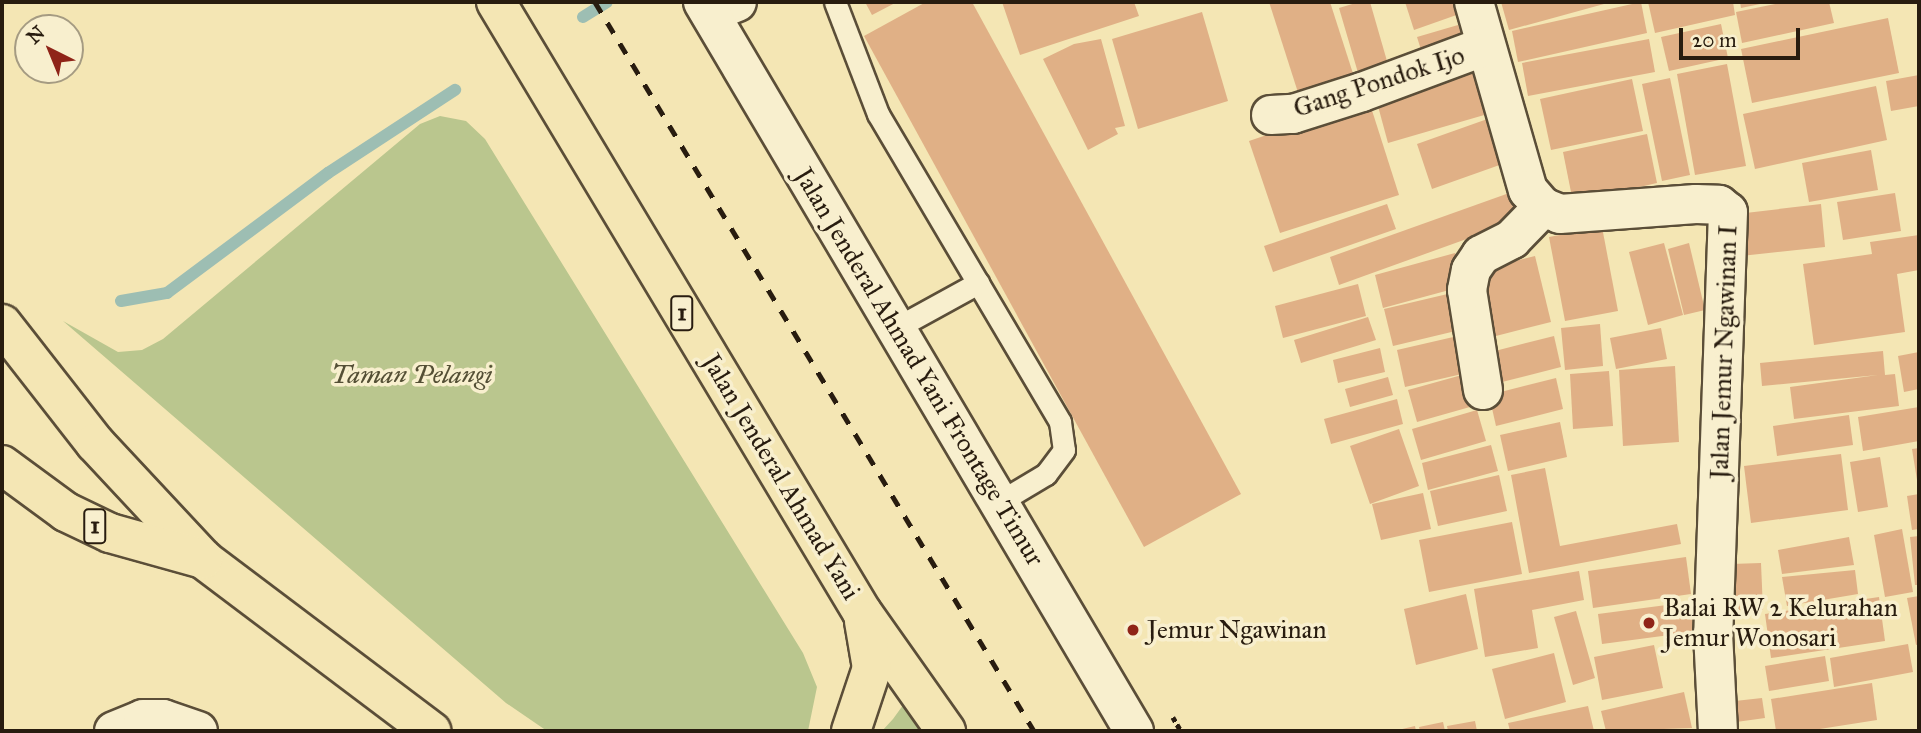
<!DOCTYPE html>
<html>
<head>
<meta charset="utf-8">
<style>
  body { margin:0 }
  #map { position:relative; width:1921px; height:733px; overflow:hidden; background:#f4e6b4; font-family:"IM FELL Great Primer",serif }
  div>[style] { position:absolute }
  .green>* { inset:0; background:#bac68e }
  .stream>* { height:12px; margin:-6px; padding:0 6px; transform-origin:6px; border-radius:6px; background:#9dbeb3 }
  .building>* { inset:0; background:#e0b086 }
  .path>* { height:4.5px; margin-top:-2.25px; transform-origin:0; background:repeating-linear-gradient(90deg,#281c0f 0 5px,transparent 0 8.5px) }
  .roads { filter:drop-shadow(2px 0 #5b4e38) drop-shadow(-2px 0 #5b4e38) drop-shadow(0 2px #5b4e38) drop-shadow(0 -2px #5b4e38) }
  .lane>* { height:21px; margin:-10.5px; padding:0 10.5px; transform-origin:10.5px; border-radius:10.5px; background:#f8efce }
  .street>* { height:38px; margin:-19px; padding:0 19px; transform-origin:19px; border-radius:19px; background:#f8efce }
  .secondary>* { height:38px; margin:-19px; padding:0 19px; transform-origin:19px; border-radius:19px; background:#f8efce }
  .highway>* { height:38px; margin:-19px; padding:0 19px; transform-origin:19px; border-radius:19px; background:#f4e6b4 }
  .rail>* { height:5px; margin-top:-2.5px; transform-origin:0; background:repeating-linear-gradient(90deg,#281c0f 0 12px,transparent 0 24px) }
  .dots>* { width:19px; height:19px; translate:-50% -50%; box-sizing:border-box; border:4px solid #f8efce; border-radius:50% }
  span { translate:-50% -50%; white-space:nowrap; text-align:center; line-height:1.15; -webkit-text-stroke:7px #f8efce; paint-order:stroke }
  .shield-label span { padding:2px 5px; background:#f8efce; border:2px solid; border-radius:5px; -webkit-text-stroke-width:0 }
  .shield-label { font-size:24px; color:#281c0f; font-weight:700 }
  .street-label { font-size:26px; color:#281c0f }
  .park-label { font-size:26px; color:#544f35; font-style:italic }
  .poi-label { font-size:26px; color:#281c0f }
  .left { translate:0 -50%; text-align:left }
  .frame { position:absolute; inset:0; border:4px solid #281c0f; pointer-events:none }
  .north { position:absolute; left:14px; top:14px; width:70px; height:70px; box-sizing:border-box; background:#f8efce; border:2px solid #a59b82; border-radius:50%; rotate:317deg; font-size:19px; font-weight:700; line-height:28px; text-align:center; color:#281c0f }
  .north::after { content:''; display:block; margin:auto; width:24px; height:32px; background:#8f2418; clip-path:polygon(50% 0,100% 100%,50% 72%,0 100%) }
  .scale { position:absolute; left:1679px; top:28px; width:121px; height:32px; box-sizing:border-box; border:4px solid #281c0f; border-top:0; padding-left:9px; font-size:21px; line-height:24px; white-space:nowrap; color:#281c0f; -webkit-text-stroke:5px #f8efce; paint-order:stroke }
</style>
</head>
<body>
<div id="map">
  <div class="green">
    <div style="clip-path:polygon(440px 116px,466px 121px,485px 139px,803px 653px,817px 687px,808px 731px,547px 731px,506px 703px,63px 321px,118px 352px,142px 350px,163px 339px,420px 124px)"></div>
    <div style="clip-path:polygon(914px 690px,941px 731px,882px 731px,893px 719px)"></div>
  </div>
  <div class="stream">
    <div style="left:583px;top:17px;width:28px;rotate:-32deg"></div>
    <div style="left:121px;top:301px;width:47px;rotate:-9.9deg"></div>
    <div style="left:167px;top:293px;width:201px;rotate:-36.7deg"></div>
    <div style="left:328px;top:173px;width:152px;rotate:-33.2deg"></div>
  </div>
  <div class="building">
    <div style="clip-path:polygon(865px 2px,897px 2px,872px 15px)"></div>
    <div style="clip-path:polygon(926px 2px,972px 2px,1241px 494px,1144px 547px,864px 36px)"></div>
    <div style="clip-path:polygon(1002px 2px,1134px 2px,1139px 16px,1020px 55px)"></div>
    <div style="clip-path:polygon(1269px 2px,1330px 2px,1357px 86px,1302px 105px)"></div>
    <div style="clip-path:polygon(1359px 2px,1370px 2px,1391px 75px,1361px 83px,1339px 8px)"></div>
    <div style="clip-path:polygon(1405px 2px,1461px 2px,1465px 12px,1414px 30px)"></div>
    <div style="clip-path:polygon(1501px 2px,1604px 2px,1604px 4px,1509px 30px)"></div>
    <div style="clip-path:polygon(1641px 2px,1647px 33px,1518px 62px,1512px 31px)"></div>
    <div style="clip-path:polygon(1648px 2px,1733px 2px,1735px 15px,1655px 33px)"></div>
    <div style="clip-path:polygon(1740px 2px,1765px 2px,1765px 3px,1741px 8px)"></div>
    <div style="clip-path:polygon(1785px 2px,1829px 2px,1834px 23px,1742px 43px,1736px 12px)"></div>
    <div style="clip-path:polygon(1202px 12px,1228px 101px,1138px 129px,1112px 39px)"></div>
    <div style="clip-path:polygon(1888px 18px,1899px 73px,1752px 103px,1741px 49px)"></div>
    <div style="clip-path:polygon(1721px 24px,1728px 58px,1669px 71px,1661px 37px)"></div>
    <div style="clip-path:polygon(1458px 25px,1468px 52px,1426px 66px,1417px 37px)"></div>
    <div style="clip-path:polygon(1101px 39px,1125px 126px,1115px 128px,1118px 134px,1088px 150px,1043px 59px,1074px 44px)"></div>
    <div style="clip-path:polygon(1649px 39px,1655px 72px,1528px 96px,1522px 63px)"></div>
    <div style="clip-path:polygon(1484px 63px,1498px 111px,1388px 143px,1375px 95px)"></div>
    <div style="clip-path:polygon(1727px 64px,1746px 166px,1695px 175px,1677px 74px)"></div>
    <div style="clip-path:polygon(1919px 75px,1919px 106px,1891px 111px,1886px 81px)"></div>
    <div style="clip-path:polygon(1670px 78px,1690px 175px,1662px 181px,1642px 84px)"></div>
    <div style="clip-path:polygon(1632px 79px,1643px 131px,1551px 150px,1540px 99px)"></div>
    <div style="clip-path:polygon(1876px 86px,1887px 140px,1755px 169px,1743px 114px)"></div>
    <div style="clip-path:polygon(1369px 101px,1399px 195px,1280px 233px,1249px 141px)"></div>
    <div style="clip-path:polygon(1493px 117px,1508px 162px,1432px 189px,1417px 144px)"></div>
    <div style="clip-path:polygon(1647px 134px,1657px 183px,1573px 202px,1563px 152px)"></div>
    <div style="clip-path:polygon(1871px 150px,1878px 190px,1809px 202px,1802px 163px)"></div>
    <div style="clip-path:polygon(1512px 192px,1522px 219px,1339px 285px,1330px 257px)"></div>
    <div style="clip-path:polygon(1895px 193px,1901px 231px,1843px 240px,1837px 202px)"></div>
    <div style="clip-path:polygon(1387px 204px,1396px 229px,1273px 272px,1264px 246px)"></div>
    <div style="clip-path:polygon(1821px 204px,1825px 247px,1741px 256px,1737px 214px)"></div>
    <div style="clip-path:polygon(1602px 227px,1618px 311px,1565px 321px,1549px 237px)"></div>
    <div style="clip-path:polygon(1919px 235px,1919px 270px,1897px 274px,1905px 332px,1814px 345px,1803px 264px,1872px 254px,1870px 242px)"></div>
    <div style="clip-path:polygon(1664px 243px,1683px 315px,1648px 325px,1629px 252px)"></div>
    <div style="clip-path:polygon(1689px 243px,1705px 310px,1684px 315px,1668px 249px)"></div>
    <div style="clip-path:polygon(1455px 253px,1464px 286px,1383px 308px,1375px 275px)"></div>
    <div style="clip-path:polygon(1535px 256px,1551px 322px,1492px 337px,1476px 271px)"></div>
    <div style="clip-path:polygon(1358px 284px,1366px 316px,1283px 338px,1275px 306px)"></div>
    <div style="clip-path:polygon(1456px 292px,1464px 329px,1393px 346px,1384px 309px)"></div>
    <div style="clip-path:polygon(1368px 317px,1376px 340px,1301px 363px,1294px 340px)"></div>
    <div style="clip-path:polygon(1600px 324px,1603px 366px,1565px 370px,1561px 328px)"></div>
    <div style="clip-path:polygon(1661px 328px,1667px 359px,1616px 369px,1610px 338px)"></div>
    <div style="clip-path:polygon(1462px 335px,1471px 372px,1405px 387px,1397px 350px)"></div>
    <div style="clip-path:polygon(1554px 336px,1561px 367px,1498px 383px,1491px 352px)"></div>
    <div style="clip-path:polygon(1380px 348px,1385px 372px,1338px 383px,1333px 360px)"></div>
    <div style="clip-path:polygon(1883px 351px,1885px 375px,1895px 374px,1899px 406px,1794px 419px,1790px 387px,1878px 375px,1762px 386px,1760px 363px)"></div>
    <div style="clip-path:polygon(1919px 352px,1919px 389px,1904px 392px,1898px 356px)"></div>
    <div style="clip-path:polygon(1675px 366px,1679px 442px,1623px 446px,1619px 370px)"></div>
    <div style="clip-path:polygon(1609px 371px,1613px 426px,1573px 429px,1570px 374px)"></div>
    <div style="clip-path:polygon(1469px 373px,1477px 405px,1417px 422px,1408px 390px)"></div>
    <div style="clip-path:polygon(1388px 377px,1393px 395px,1350px 407px,1345px 389px)"></div>
    <div style="clip-path:polygon(1556px 378px,1563px 409px,1496px 426px,1489px 395px)"></div>
    <div style="clip-path:polygon(1397px 399px,1403px 424px,1331px 444px,1324px 419px)"></div>
    <div style="clip-path:polygon(1919px 407px,1919px 441px,1863px 451px,1858px 417px)"></div>
    <div style="clip-path:polygon(1477px 410px,1486px 441px,1421px 460px,1412px 429px)"></div>
    <div style="clip-path:polygon(1849px 415px,1853px 445px,1777px 456px,1773px 426px)"></div>
    <div style="clip-path:polygon(1560px 422px,1567px 457px,1508px 471px,1500px 435px)"></div>
    <div style="clip-path:polygon(1399px 429px,1419px 486px,1370px 504px,1350px 446px)"></div>
    <div style="clip-path:polygon(1491px 445px,1498px 471px,1428px 490px,1422px 463px)"></div>
    <div style="clip-path:polygon(1919px 448px,1919px 480px,1917px 480px,1912px 449px)"></div>
    <div style="clip-path:polygon(1841px 454px,1848px 510px,1751px 523px,1744px 466px)"></div>
    <div style="clip-path:polygon(1880px 457px,1888px 507px,1858px 512px,1850px 462px)"></div>
    <div style="clip-path:polygon(1545px 468px,1560px 546px,1677px 524px,1681px 544px,1529px 573px,1511px 475px)"></div>
    <div style="clip-path:polygon(1499px 475px,1507px 511px,1438px 526px,1430px 491px)"></div>
    <div style="clip-path:polygon(1423px 493px,1431px 529px,1381px 540px,1372px 504px)"></div>
    <div style="clip-path:polygon(1919px 494px,1919px 529px,1912px 530px,1907px 496px)"></div>
    <div style="clip-path:polygon(1512px 522px,1522px 574px,1429px 592px,1419px 540px)"></div>
    <div style="clip-path:polygon(1902px 529px,1913px 592px,1885px 597px,1874px 535px)"></div>
    <div style="clip-path:polygon(1919px 536px,1919px 585px,1915px 585px,1910px 537px)"></div>
    <div style="clip-path:polygon(1849px 537px,1854px 565px,1782px 574px,1778px 550px)"></div>
    <div style="clip-path:polygon(1686px 557px,1691px 594px,1593px 608px,1588px 571px)"></div>
    <div style="clip-path:polygon(1761px 563px,1763px 610px,1732px 610px,1731px 564px)"></div>
    <div style="clip-path:polygon(1855px 570px,1858px 594px,1787px 606px,1782px 577px)"></div>
    <div style="clip-path:polygon(1579px 571px,1584px 600px,1532px 610px,1538px 648px,1485px 657px,1474px 589px)"></div>
    <div style="clip-path:polygon(1466px 594px,1478px 649px,1416px 665px,1404px 609px)"></div>
    <div style="clip-path:polygon(1919px 596px,1919px 644px,1916px 645px,1907px 598px)"></div>
    <div style="clip-path:polygon(1879px 597px,1885px 641px,1771px 658px,1765px 614px)"></div>
    <div style="clip-path:polygon(1697px 601px,1700px 631px,1602px 644px,1598px 614px)"></div>
    <div style="clip-path:polygon(1576px 611px,1595px 678px,1573px 685px,1554px 617px)"></div>
    <div style="clip-path:polygon(1908px 644px,1913px 672px,1834px 687px,1830px 658px)"></div>
    <div style="clip-path:polygon(1654px 645px,1663px 688px,1602px 700px,1594px 657px)"></div>
    <div style="clip-path:polygon(1554px 653px,1566px 702px,1505px 719px,1492px 669px)"></div>
    <div style="clip-path:polygon(1825px 656px,1829px 681px,1769px 691px,1765px 666px)"></div>
    <div style="clip-path:polygon(1872px 683px,1877px 720px,1807px 731px,1776px 731px,1771px 699px)"></div>
    <div style="clip-path:polygon(1684px 692px,1692px 728px,1606px 731px,1601px 711px)"></div>
    <div style="clip-path:polygon(1762px 698px,1765px 718px,1729px 723px,1726px 702px)"></div>
    <div style="clip-path:polygon(1588px 706px,1594px 731px,1510px 731px,1508px 723px)"></div>
    <div style="clip-path:polygon(1475px 721px,1477px 731px,1448px 731px,1447px 726px)"></div>
    <div style="clip-path:polygon(1443px 722px,1445px 731px,1420px 731px,1419px 727px)"></div>
    <div style="clip-path:polygon(1415px 726px,1416px 731px,1398px 731px,1398px 730px)"></div>
  </div>
  <div class="path">
    <div style="left:1173px;top:717px;width:16px;rotate:60deg"></div>
  </div>
  <div class="roads">
    <div class="lane">
      <div style="left:835px;top:2px;width:120px;rotate:69deg"></div>
      <div style="left:878px;top:114px;width:358px;rotate:59.4deg"></div>
      <div style="left:1060px;top:422px;width:28px;rotate:82deg"></div>
      <div style="left:1064px;top:450px;width:30px;rotate:127deg"></div>
      <div style="left:1046px;top:474px;width:55px;rotate:149.2deg"></div>
      <div style="left:896px;top:328px;width:94px;rotate:-28.8deg"></div>
    </div>
    <div class="street">
      <div style="left:1474px;top:2px;width:196px;rotate:74deg"></div>
      <div style="left:1528px;top:190px;width:23px;rotate:49deg"></div>
      <div style="left:1543px;top:207px;width:18px;rotate:22deg"></div>
      <div style="left:1560px;top:214px;width:136px;rotate:-4.2deg"></div>
      <div style="left:1696px;top:204px;width:23px;rotate:2deg"></div>
      <div style="left:1719px;top:205px;width:11px;rotate:38deg"></div>
      <div style="left:1728px;top:212px;width:421px;rotate:92deg"></div>
      <div style="left:1713px;top:633px;width:98px;rotate:87.1deg"></div>
      <div style="left:710px;top:13px;width:29px;rotate:-22deg"></div>
      <div style="left:1271px;top:115px;width:22px;rotate:-3deg"></div>
      <div style="left:1293px;top:114px;width:72px;rotate:-17.7deg"></div>
      <div style="left:1362px;top:92px;width:132px;rotate:-20.4deg"></div>
      <div style="left:1483px;top:390px;width:101px;rotate:-99.1deg"></div>
      <div style="left:1467px;top:290px;width:20px;rotate:-79deg"></div>
      <div style="left:1471px;top:270px;width:18px;rotate:-56deg"></div>
      <div style="left:1481px;top:255px;width:35px;rotate:-27deg"></div>
      <div style="left:1512px;top:239px;width:45px;rotate:-45.9deg"></div>
      <div style="left:114px;top:731px;width:31px;rotate:-22deg"></div>
      <div style="left:143px;top:719px;width:20px"></div>
      <div style="left:163px;top:719px;width:37px;rotate:19deg"></div>
    </div>
    <div class="secondary">
      <div style="left:703px;top:2px;width:847px;rotate:59.41deg"></div>
    </div>
    <div class="highway">
      <div style="left:496px;top:2px;width:711px;rotate:59.04deg"></div>
      <div style="left:862px;top:612px;width:146px;rotate:54.8deg"></div>
      <div style="left:2px;top:324px;width:151px;rotate:52deg"></div>
      <div style="left:95px;top:443px;width:158px;rotate:47deg"></div>
      <div style="left:203px;top:559px;width:286px;rotate:37deg"></div>
      <div style="left:2px;top:465px;width:79px;rotate:36.3deg"></div>
      <div style="left:66px;top:512px;width:49px;rotate:25.5deg"></div>
      <div style="left:110px;top:533px;width:97px;rotate:15.6deg"></div>
      <div style="left:851px;top:731px;width:66px;rotate:-71.6deg"></div>
      <div style="left:872px;top:668px;width:48px;rotate:-99.7deg"></div>
    </div>
  </div>
  <div class="rail">
    <div style="left:595px;top:2px;width:851px;rotate:58.94deg"></div>
  </div>
  <div class="dots">
    <div style="left:1649px;top:623px;background:#8f2418"></div>
    <div style="left:1133px;top:630px;background:#8f2418"></div>
  </div>
  <div class="shield-label">
    <span style="left:682px;top:313px">1</span>
    <span style="left:95px;top:526px">1</span>
  </div>
  <div class="street-label">
    <span style="left:1379px;top:82px;rotate:-18deg">Gang Pondok Ijo</span>
    <span style="left:1724px;top:352px;rotate:-88deg">Jalan Jemur Ngawinan I</span>
    <span style="left:919px;top:367px;rotate:59deg">Jalan Jenderal Ahmad Yani Frontage Timur</span>
    <span style="left:781px;top:477px;rotate:59deg">Jalan Jenderal Ahmad Yani</span>
  </div>
  <div class="park-label">
    <span style="left:412px;top:375px">Taman Pelangi</span>
  </div>
  <div class="poi-label">
    <span class="left" style="left:1663px;top:623px">Balai RW 2 Kelurahan<br>Jemur Wonosari</span>
    <span class="left" style="left:1147px;top:630px">Jemur Ngawinan</span>
  </div>
  <div class="frame"></div>
  <div class="north">N</div>
  <div class="scale">20 m</div>
</div>
</body>
</html>
